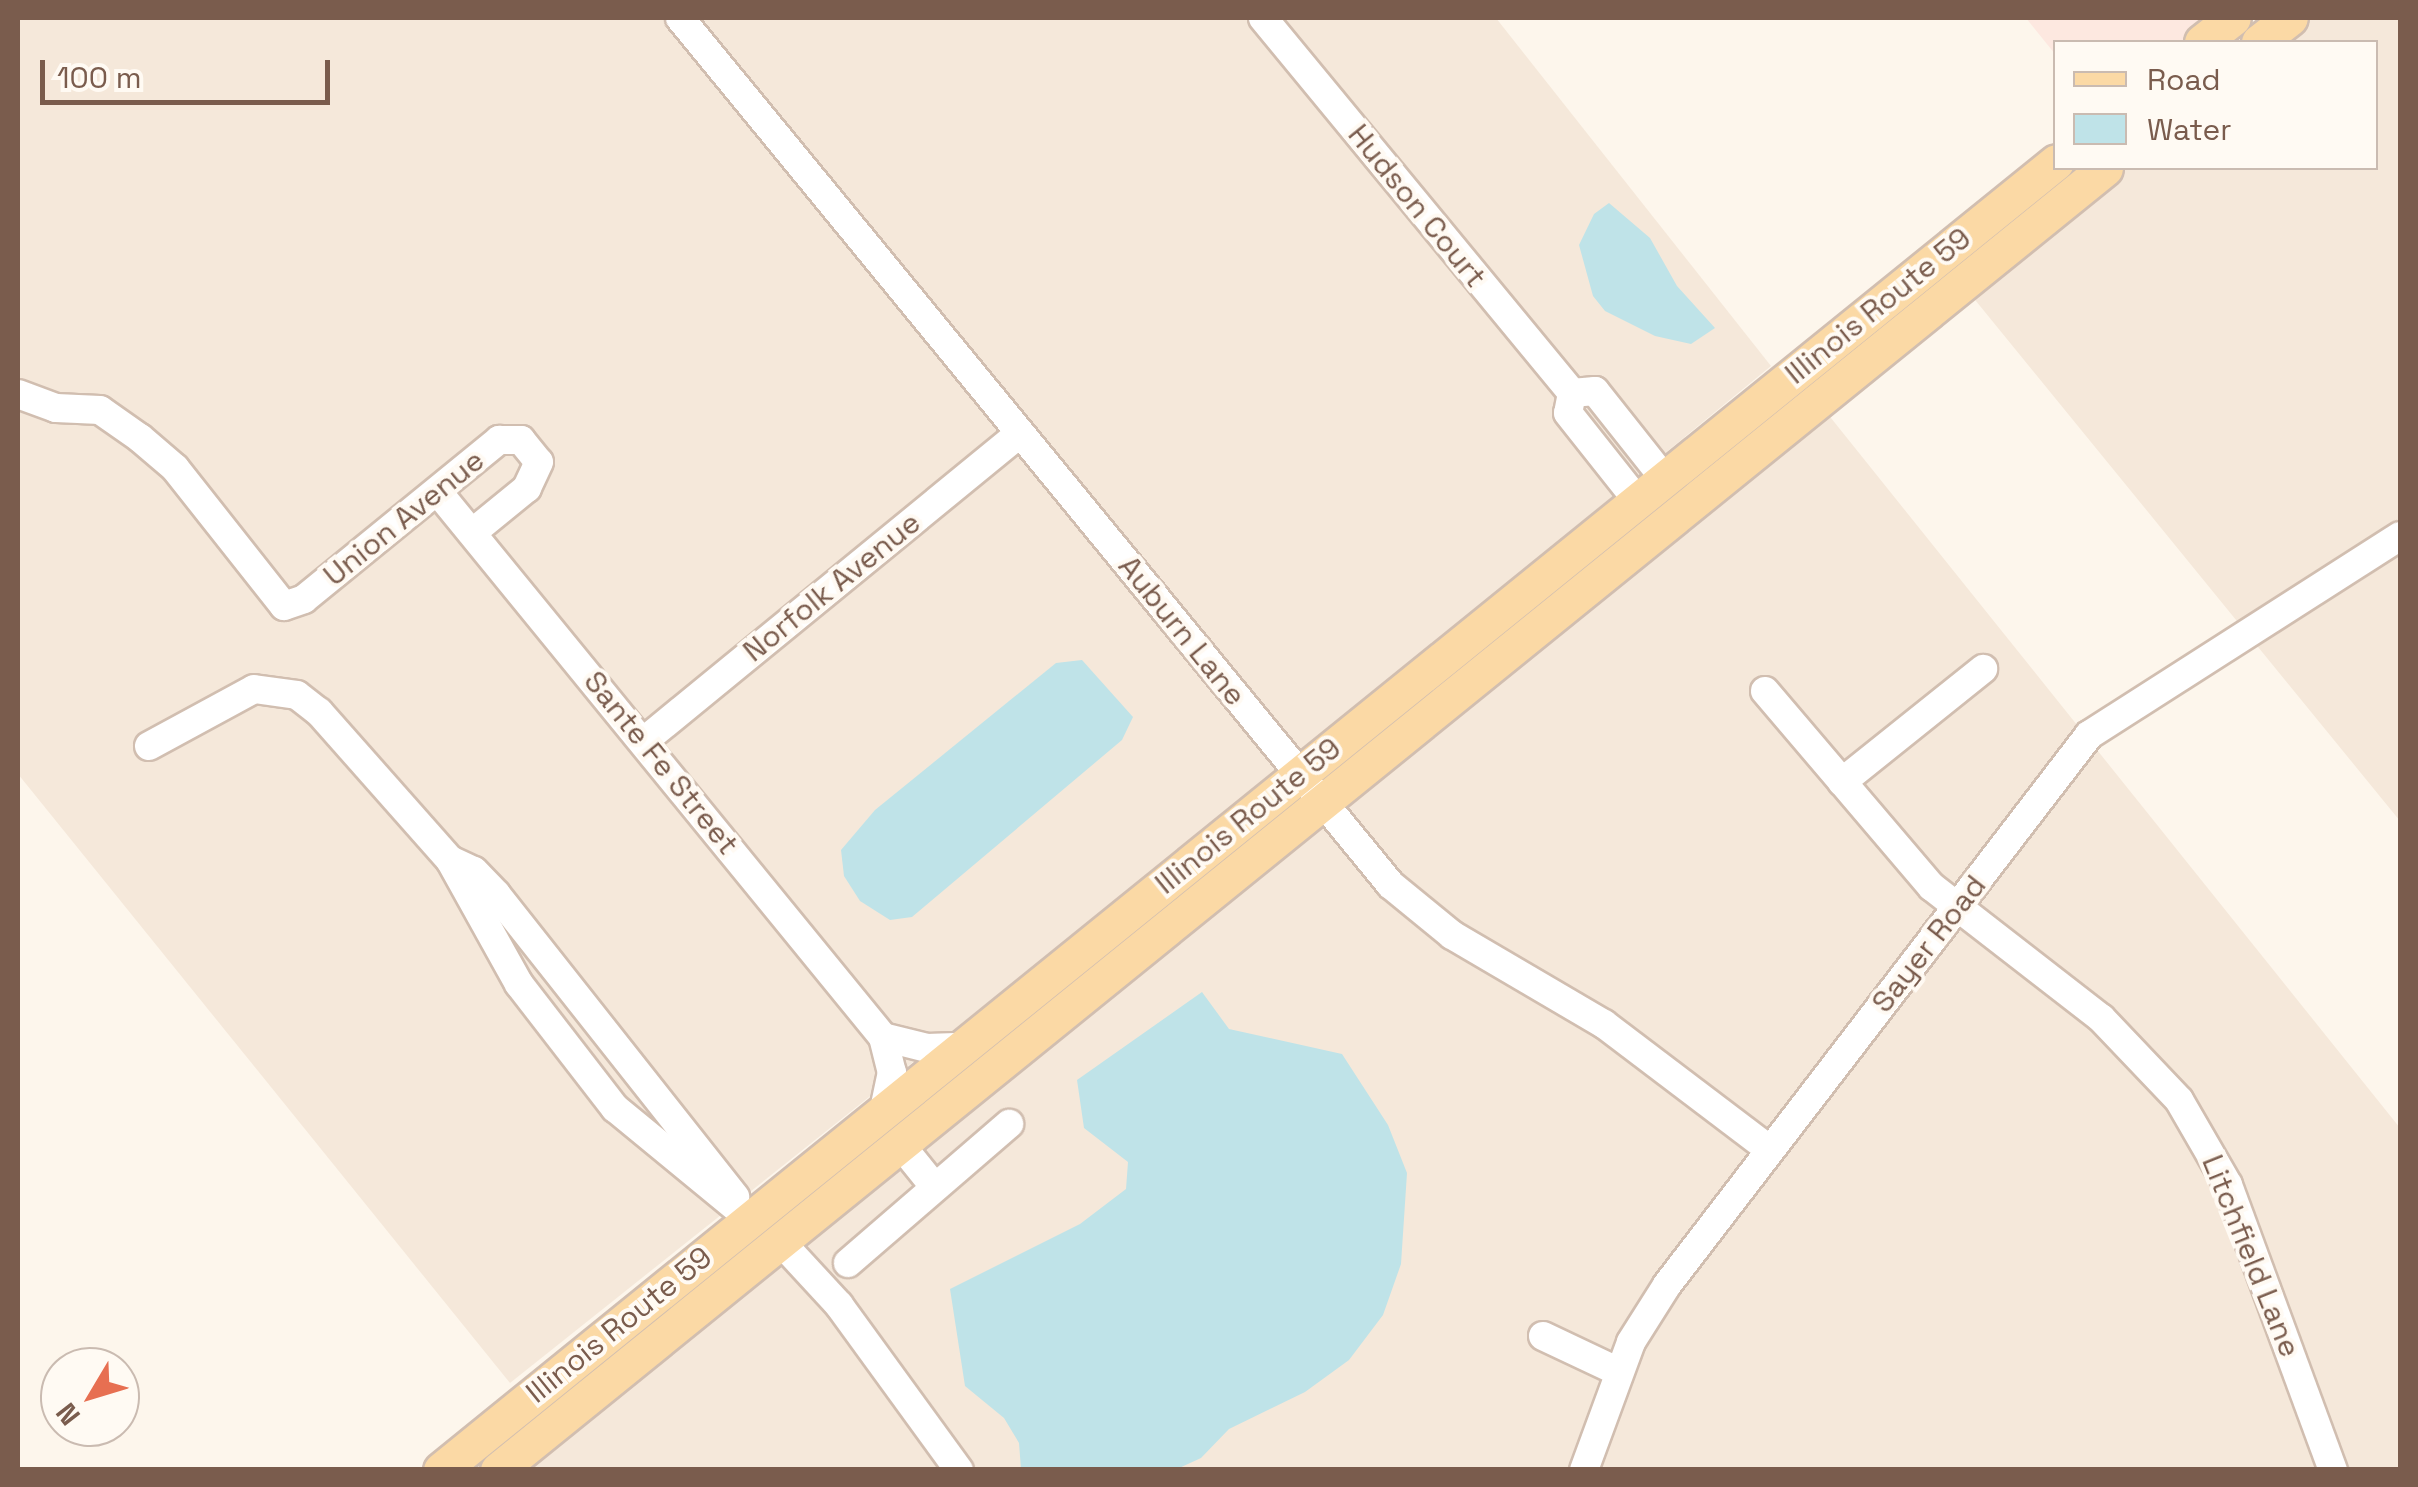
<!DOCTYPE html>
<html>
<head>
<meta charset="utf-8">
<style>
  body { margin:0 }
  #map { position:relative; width:2418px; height:1487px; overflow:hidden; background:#fdf6ec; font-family:"Space Grotesk",sans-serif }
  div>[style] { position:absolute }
  .residential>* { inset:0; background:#f5e8da }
  .commercial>* { inset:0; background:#fde8e0 }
  .water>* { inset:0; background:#bfe3e8 }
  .roads { filter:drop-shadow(2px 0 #d1beb0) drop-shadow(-2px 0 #d1beb0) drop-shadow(0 2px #d1beb0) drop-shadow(0 -2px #d1beb0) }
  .minor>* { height:28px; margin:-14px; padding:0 14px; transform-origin:14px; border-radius:14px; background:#fff }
  .major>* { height:35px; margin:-17.5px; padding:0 17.5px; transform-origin:17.5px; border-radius:17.5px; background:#fbd9a5 }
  span { translate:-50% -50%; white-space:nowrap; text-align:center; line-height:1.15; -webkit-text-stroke:8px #fffaf3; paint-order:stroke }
  .street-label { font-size:30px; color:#7a5c4d }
  .frame { position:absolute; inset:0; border:20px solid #7a5c4d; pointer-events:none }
  .legend { position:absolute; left:2053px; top:40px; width:325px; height:130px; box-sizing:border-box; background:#fffaf3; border:2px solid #cabbb1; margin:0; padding:12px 18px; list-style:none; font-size:30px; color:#7a5c4d }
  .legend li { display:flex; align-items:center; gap:20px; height:50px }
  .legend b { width:50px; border:2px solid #cabbb1 }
  .north { position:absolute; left:40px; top:1347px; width:100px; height:100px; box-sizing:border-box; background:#fffaf3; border:2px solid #cabbb1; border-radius:50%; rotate:232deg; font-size:28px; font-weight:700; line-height:40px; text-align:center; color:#7a5c4d }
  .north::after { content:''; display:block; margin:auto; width:35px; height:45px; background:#e76f51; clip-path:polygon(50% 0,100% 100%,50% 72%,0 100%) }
  .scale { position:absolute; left:40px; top:60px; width:290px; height:45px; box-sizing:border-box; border:5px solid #7a5c4d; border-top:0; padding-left:12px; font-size:30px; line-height:35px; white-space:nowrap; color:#7a5c4d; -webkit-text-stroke:8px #fffaf3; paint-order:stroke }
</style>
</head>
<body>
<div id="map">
  <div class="residential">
    <div style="clip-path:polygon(18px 18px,1496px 18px,1771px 366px,1276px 773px,510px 1383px,18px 774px)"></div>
    <div style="clip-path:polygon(2299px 18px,2400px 18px,2400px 821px,1967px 290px,2116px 168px,2376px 168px,2376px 42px,2268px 42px)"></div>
    <div style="clip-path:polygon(1827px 413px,2400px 1128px,2400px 1469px,516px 1470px)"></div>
  </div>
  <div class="commercial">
    <div style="clip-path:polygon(2026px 18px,2218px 18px,2187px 42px,2056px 42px,2055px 54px)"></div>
  </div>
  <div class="water">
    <div style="clip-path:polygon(1609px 203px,1650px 238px,1677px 286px,1715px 328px,1691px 344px,1655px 336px,1605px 311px,1593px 296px,1579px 245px,1594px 214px)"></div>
    <div style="clip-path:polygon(1082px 660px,1133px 717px,1122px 740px,912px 917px,890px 920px,860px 901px,844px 876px,841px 850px,875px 810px,1056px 663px)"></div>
    <div style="clip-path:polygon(1202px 992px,1229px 1029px,1342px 1054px,1388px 1125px,1407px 1173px,1401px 1264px,1383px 1315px,1349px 1360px,1305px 1392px,1229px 1429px,1201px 1458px,1177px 1469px,1021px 1469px,1019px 1443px,1004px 1418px,965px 1386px,950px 1289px,1080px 1224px,1126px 1189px,1128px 1162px,1084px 1128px,1077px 1080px)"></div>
  </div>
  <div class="roads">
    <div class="minor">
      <div style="left:680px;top:18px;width:1121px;rotate:50.65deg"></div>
      <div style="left:1391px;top:885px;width:79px;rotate:39.3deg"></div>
      <div style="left:1452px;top:935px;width:176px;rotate:30.4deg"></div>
      <div style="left:1604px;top:1024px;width:208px;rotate:37.2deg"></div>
      <div style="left:1263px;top:18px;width:486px;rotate:50.5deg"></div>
      <div style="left:1572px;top:393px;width:23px;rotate:-5deg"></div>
      <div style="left:1595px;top:391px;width:111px;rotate:51.6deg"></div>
      <div style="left:1572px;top:393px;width:20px;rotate:101deg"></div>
      <div style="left:1568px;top:413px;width:111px;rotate:51.6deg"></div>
      <div style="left:18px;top:394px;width:40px;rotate:20.2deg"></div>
      <div style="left:56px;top:408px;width:44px;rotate:2.6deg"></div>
      <div style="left:100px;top:410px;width:49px;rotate:35deg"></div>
      <div style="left:140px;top:438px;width:46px;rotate:40.6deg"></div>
      <div style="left:175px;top:468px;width:176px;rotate:51.7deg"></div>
      <div style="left:284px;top:606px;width:21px;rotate:-19deg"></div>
      <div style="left:304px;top:599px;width:252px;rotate:-39.2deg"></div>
      <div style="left:499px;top:440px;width:22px"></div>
      <div style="left:521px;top:440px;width:28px;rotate:51deg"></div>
      <div style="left:539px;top:462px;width:29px;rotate:115deg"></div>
      <div style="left:527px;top:488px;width:70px;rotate:140.8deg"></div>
      <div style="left:438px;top:492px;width:704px;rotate:50.77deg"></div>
      <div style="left:883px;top:1037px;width:36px;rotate:76deg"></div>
      <div style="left:892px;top:1072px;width:39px;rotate:102deg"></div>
      <div style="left:1765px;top:691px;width:257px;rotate:49.6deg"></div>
      <div style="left:1932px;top:887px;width:214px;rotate:37.8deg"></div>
      <div style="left:2101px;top:1018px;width:113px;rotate:46.4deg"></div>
      <div style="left:2179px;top:1100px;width:98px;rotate:60deg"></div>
      <div style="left:2228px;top:1185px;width:304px;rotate:69.8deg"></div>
      <div style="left:644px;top:741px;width:486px;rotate:-39.3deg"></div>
      <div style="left:149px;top:746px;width:119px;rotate:-28.5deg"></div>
      <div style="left:254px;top:689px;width:43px;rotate:7.9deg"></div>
      <div style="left:297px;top:695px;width:28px;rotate:38deg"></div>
      <div style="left:319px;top:712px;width:198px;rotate:48.5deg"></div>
      <div style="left:450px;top:860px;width:142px;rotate:60.9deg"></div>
      <div style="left:519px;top:984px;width:157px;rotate:52.3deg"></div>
      <div style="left:615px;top:1108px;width:175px;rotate:39.4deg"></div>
      <div style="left:1842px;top:782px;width:181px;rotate:-38.7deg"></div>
      <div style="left:450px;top:860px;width:26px;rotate:25deg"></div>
      <div style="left:474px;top:871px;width:32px;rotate:46deg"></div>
      <div style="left:496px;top:894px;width:386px;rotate:51.7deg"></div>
      <div style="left:883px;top:1037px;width:45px;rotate:14deg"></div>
      <div style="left:927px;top:1048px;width:36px;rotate:-2deg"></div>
      <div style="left:900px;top:1144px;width:53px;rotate:51.2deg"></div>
      <div style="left:780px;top:1241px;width:87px;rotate:47.3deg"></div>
      <div style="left:839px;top:1305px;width:204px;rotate:54deg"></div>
      <div style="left:848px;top:1263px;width:213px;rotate:-40.8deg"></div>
      <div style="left:1543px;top:1336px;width:84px;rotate:25.3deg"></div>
      <div style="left:1584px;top:1470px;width:136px;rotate:-69.8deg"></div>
      <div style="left:1631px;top:1342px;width:67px;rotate:-57.7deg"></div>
      <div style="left:1667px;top:1285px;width:693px;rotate:-52.5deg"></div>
      <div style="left:2089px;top:735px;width:369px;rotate:-32.6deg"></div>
    </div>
    <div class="major">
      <div style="left:2202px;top:42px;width:39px;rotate:-38deg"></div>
      <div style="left:2259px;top:42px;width:39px;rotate:-38deg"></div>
      <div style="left:441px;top:1470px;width:2078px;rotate:-39deg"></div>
      <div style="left:498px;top:1470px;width:2068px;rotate:-39.01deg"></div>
    </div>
  </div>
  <div class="street-label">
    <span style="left:1417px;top:206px;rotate:51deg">Hudson Court</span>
    <span style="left:1878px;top:306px;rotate:-39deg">Illinois Route 59</span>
    <span style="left:404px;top:518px;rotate:-39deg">Union Avenue</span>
    <span style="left:832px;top:587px;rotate:-39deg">Norfolk Avenue</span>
    <span style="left:1182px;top:631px;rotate:51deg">Auburn Lane</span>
    <span style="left:661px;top:763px;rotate:51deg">Sante Fe Street</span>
    <span style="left:1248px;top:816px;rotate:-39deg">Illinois Route 59</span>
    <span style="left:1929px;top:944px;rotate:-52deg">Sayer Road</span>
    <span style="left:2251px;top:1256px;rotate:68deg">Litchfield Lane</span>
    <span style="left:619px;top:1325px;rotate:-39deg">Illinois Route 59</span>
  </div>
  <div class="frame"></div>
  <ul class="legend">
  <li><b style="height:12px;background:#fbd9a5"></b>Road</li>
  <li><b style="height:28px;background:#bfe3e8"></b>Water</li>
  </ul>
  <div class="north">N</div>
  <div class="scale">100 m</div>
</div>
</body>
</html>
